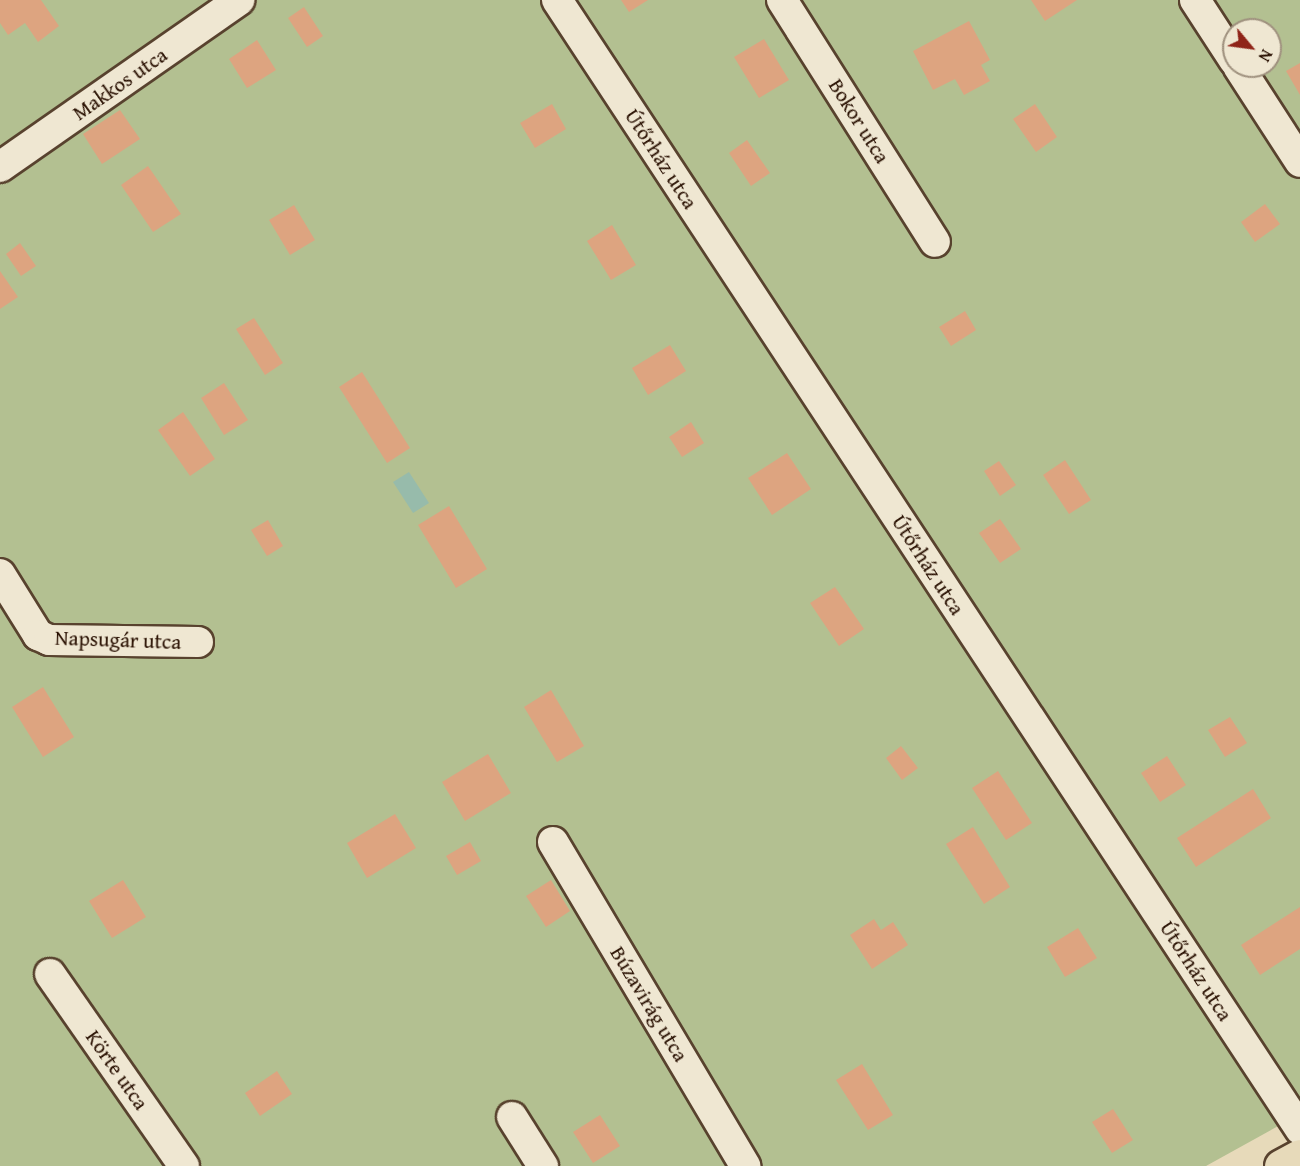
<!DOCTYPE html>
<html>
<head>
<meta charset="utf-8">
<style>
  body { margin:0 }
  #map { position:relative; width:1300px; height:1166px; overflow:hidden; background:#e7daba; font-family:"Gentium Book Plus",serif }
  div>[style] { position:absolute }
  .green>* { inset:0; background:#b3c091 }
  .water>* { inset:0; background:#97bbab }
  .building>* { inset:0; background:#dda480 }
  .roads { filter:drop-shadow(2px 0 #58422e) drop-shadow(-2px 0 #58422e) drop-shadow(0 2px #58422e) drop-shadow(0 -2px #58422e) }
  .street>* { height:30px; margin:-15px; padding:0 15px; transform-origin:15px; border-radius:15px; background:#efe7d2 }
  .primary>* { height:33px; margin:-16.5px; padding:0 16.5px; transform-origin:16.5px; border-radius:16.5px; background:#e7daba }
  span { translate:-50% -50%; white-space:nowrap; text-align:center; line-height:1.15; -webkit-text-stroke:4.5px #efe7d2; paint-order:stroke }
  .street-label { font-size:21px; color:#280f00 }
  .north { position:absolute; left:1222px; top:18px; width:60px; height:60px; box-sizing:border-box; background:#efe7d2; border:2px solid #9f917e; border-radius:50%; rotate:119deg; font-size:16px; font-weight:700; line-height:24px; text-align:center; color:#280f00 }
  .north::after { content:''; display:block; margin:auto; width:21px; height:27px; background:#8f2418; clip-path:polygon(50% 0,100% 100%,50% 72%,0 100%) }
</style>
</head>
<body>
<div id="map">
  <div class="green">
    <div style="clip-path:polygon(evenodd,0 0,1300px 0,1300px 1114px,1206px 1166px,0 1166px,0 0,1234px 30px,1270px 30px,1270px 66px,1234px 66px,1234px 30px)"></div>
  </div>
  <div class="water">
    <div style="clip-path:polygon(409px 472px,429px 503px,413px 513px,393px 482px)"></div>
  </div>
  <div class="building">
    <div style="clip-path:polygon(0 0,41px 0,59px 26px,38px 42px,25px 23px,8px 35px,0 23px)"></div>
    <div style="clip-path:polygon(621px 0,648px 0,629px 12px)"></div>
    <div style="clip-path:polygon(1031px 0,1077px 0,1045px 21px)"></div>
    <div style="clip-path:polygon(304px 7px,323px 36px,307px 47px,288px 18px)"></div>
    <div style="clip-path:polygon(969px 21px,990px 60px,981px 65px,990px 81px,964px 95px,955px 79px,933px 90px,913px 51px)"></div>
    <div style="clip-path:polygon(764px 39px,789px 80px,759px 98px,734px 57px)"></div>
    <div style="clip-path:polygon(257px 40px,276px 70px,247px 88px,229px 59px)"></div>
    <div style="clip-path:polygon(1300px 63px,1300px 95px,1286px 71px)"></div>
    <div style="clip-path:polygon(552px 104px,566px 129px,535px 148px,520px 123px)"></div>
    <div style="clip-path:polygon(1035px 104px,1057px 137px,1036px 152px,1013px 119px)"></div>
    <div style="clip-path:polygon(120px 110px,140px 139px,102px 164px,83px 134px)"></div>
    <div style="clip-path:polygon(747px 140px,770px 173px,751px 186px,729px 153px)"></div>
    <div style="clip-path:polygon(148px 166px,181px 214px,153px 232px,121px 185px)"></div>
    <div style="clip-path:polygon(1265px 204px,1280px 224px,1255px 242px,1241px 222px)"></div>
    <div style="clip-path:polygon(294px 205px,315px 240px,290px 255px,269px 220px)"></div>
    <div style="clip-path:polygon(612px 225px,636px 265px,611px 280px,587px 241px)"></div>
    <div style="clip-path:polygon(20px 243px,36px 266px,21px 276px,6px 254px)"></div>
    <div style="clip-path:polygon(0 271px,18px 297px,0 309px)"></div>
    <div style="clip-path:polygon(965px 311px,976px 330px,951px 346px,939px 327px)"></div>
    <div style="clip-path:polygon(254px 318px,283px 363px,265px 375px,236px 329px)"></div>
    <div style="clip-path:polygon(670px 345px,686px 371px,648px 395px,632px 368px)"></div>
    <div style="clip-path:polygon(362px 372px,410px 448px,387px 463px,339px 387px)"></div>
    <div style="clip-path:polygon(224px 383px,248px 420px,224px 435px,201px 398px)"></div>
    <div style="clip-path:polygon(183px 412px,215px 459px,190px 476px,158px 430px)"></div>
    <div style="clip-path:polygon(691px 422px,704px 443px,682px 457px,669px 437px)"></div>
    <div style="clip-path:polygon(787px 453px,811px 489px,772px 515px,748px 478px)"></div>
    <div style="clip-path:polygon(1065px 460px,1091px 500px,1069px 514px,1043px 475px)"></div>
    <div style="clip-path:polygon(999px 461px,1016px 485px,1000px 496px,984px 471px)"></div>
    <div style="clip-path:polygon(449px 506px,487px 569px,456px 588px,418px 525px)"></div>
    <div style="clip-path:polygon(1000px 519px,1021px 549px,1000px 563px,979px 533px)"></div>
    <div style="clip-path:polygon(268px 520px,283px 546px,267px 556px,251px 530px)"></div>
    <div style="clip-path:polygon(835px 587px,864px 629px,839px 646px,810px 603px)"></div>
    <div style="clip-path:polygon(43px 687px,74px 737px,43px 757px,12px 707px)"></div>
    <div style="clip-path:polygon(551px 690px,584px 746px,557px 762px,524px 707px)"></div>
    <div style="clip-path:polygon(1230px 717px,1247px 743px,1225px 757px,1208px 730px)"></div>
    <div style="clip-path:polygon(901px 746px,918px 768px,902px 780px,886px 758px)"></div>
    <div style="clip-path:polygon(488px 754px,511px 793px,465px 821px,442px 782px)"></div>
    <div style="clip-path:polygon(1167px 756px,1186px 785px,1160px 802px,1141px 773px)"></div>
    <div style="clip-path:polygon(998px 771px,1032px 823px,1006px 840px,972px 788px)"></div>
    <div style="clip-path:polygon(1253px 789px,1271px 818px,1196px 867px,1177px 838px)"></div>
    <div style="clip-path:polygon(395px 814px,416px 848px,367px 878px,347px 843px)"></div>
    <div style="clip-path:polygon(973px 827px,1010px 887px,984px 904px,946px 844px)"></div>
    <div style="clip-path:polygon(470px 842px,481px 861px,457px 875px,446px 856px)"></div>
    <div style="clip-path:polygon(123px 880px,146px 917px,112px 938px,89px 901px)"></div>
    <div style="clip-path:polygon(551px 880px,570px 911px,546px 927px,526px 896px)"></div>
    <div style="clip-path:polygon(1300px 907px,1300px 949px,1260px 975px,1241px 945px)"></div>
    <div style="clip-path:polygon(874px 919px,881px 930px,893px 922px,908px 945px,872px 969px,850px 935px)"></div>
    <div style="clip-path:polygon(1078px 928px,1097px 958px,1065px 977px,1047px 947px)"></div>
    <div style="clip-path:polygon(862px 1064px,893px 1115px,868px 1130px,836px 1080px)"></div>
    <div style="clip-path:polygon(277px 1071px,292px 1094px,260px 1116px,245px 1093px)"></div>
    <div style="clip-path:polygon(1113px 1109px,1133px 1140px,1112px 1153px,1092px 1122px)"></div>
    <div style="clip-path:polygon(600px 1115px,620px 1146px,593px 1163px,573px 1132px)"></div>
  </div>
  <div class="roads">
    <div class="street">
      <div style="left:557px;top:0;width:1352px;rotate:56.65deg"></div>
      <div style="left:782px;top:0;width:286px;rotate:57.7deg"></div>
      <div style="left:1195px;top:0;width:72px;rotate:57deg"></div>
      <div style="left:1238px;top:66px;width:114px;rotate:57.1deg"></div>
      <div style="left:0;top:167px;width:292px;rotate:-34.9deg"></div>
      <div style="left:0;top:574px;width:72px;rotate:58.1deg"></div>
      <div style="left:38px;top:635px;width:12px;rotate:24deg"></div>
      <div style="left:49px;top:640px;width:149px;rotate:0.8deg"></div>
      <div style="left:553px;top:842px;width:377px;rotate:59.3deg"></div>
      <div style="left:50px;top:974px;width:234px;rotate:55.1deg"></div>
      <div style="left:512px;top:1117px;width:58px;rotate:57.7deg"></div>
    </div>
    <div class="primary">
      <div style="left:1281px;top:1166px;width:21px;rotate:-28deg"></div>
    </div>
  </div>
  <div class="street-label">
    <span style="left:120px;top:84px;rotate:-35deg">Makkos utca</span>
    <span style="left:859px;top:121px;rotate:58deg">Bokor utca</span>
    <span style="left:661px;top:159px;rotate:57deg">Útőrház utca</span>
    <span style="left:928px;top:565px;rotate:57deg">Útőrház utca</span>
    <span style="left:118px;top:640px;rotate:2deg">Napsugár utca</span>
    <span style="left:1196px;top:971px;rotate:57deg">Útőrház utca</span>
    <span style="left:649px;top:1004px;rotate:59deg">Búzavirág utca</span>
    <span style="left:117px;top:1070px;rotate:55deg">Körte utca</span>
  </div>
  <div class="north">N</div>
</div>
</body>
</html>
